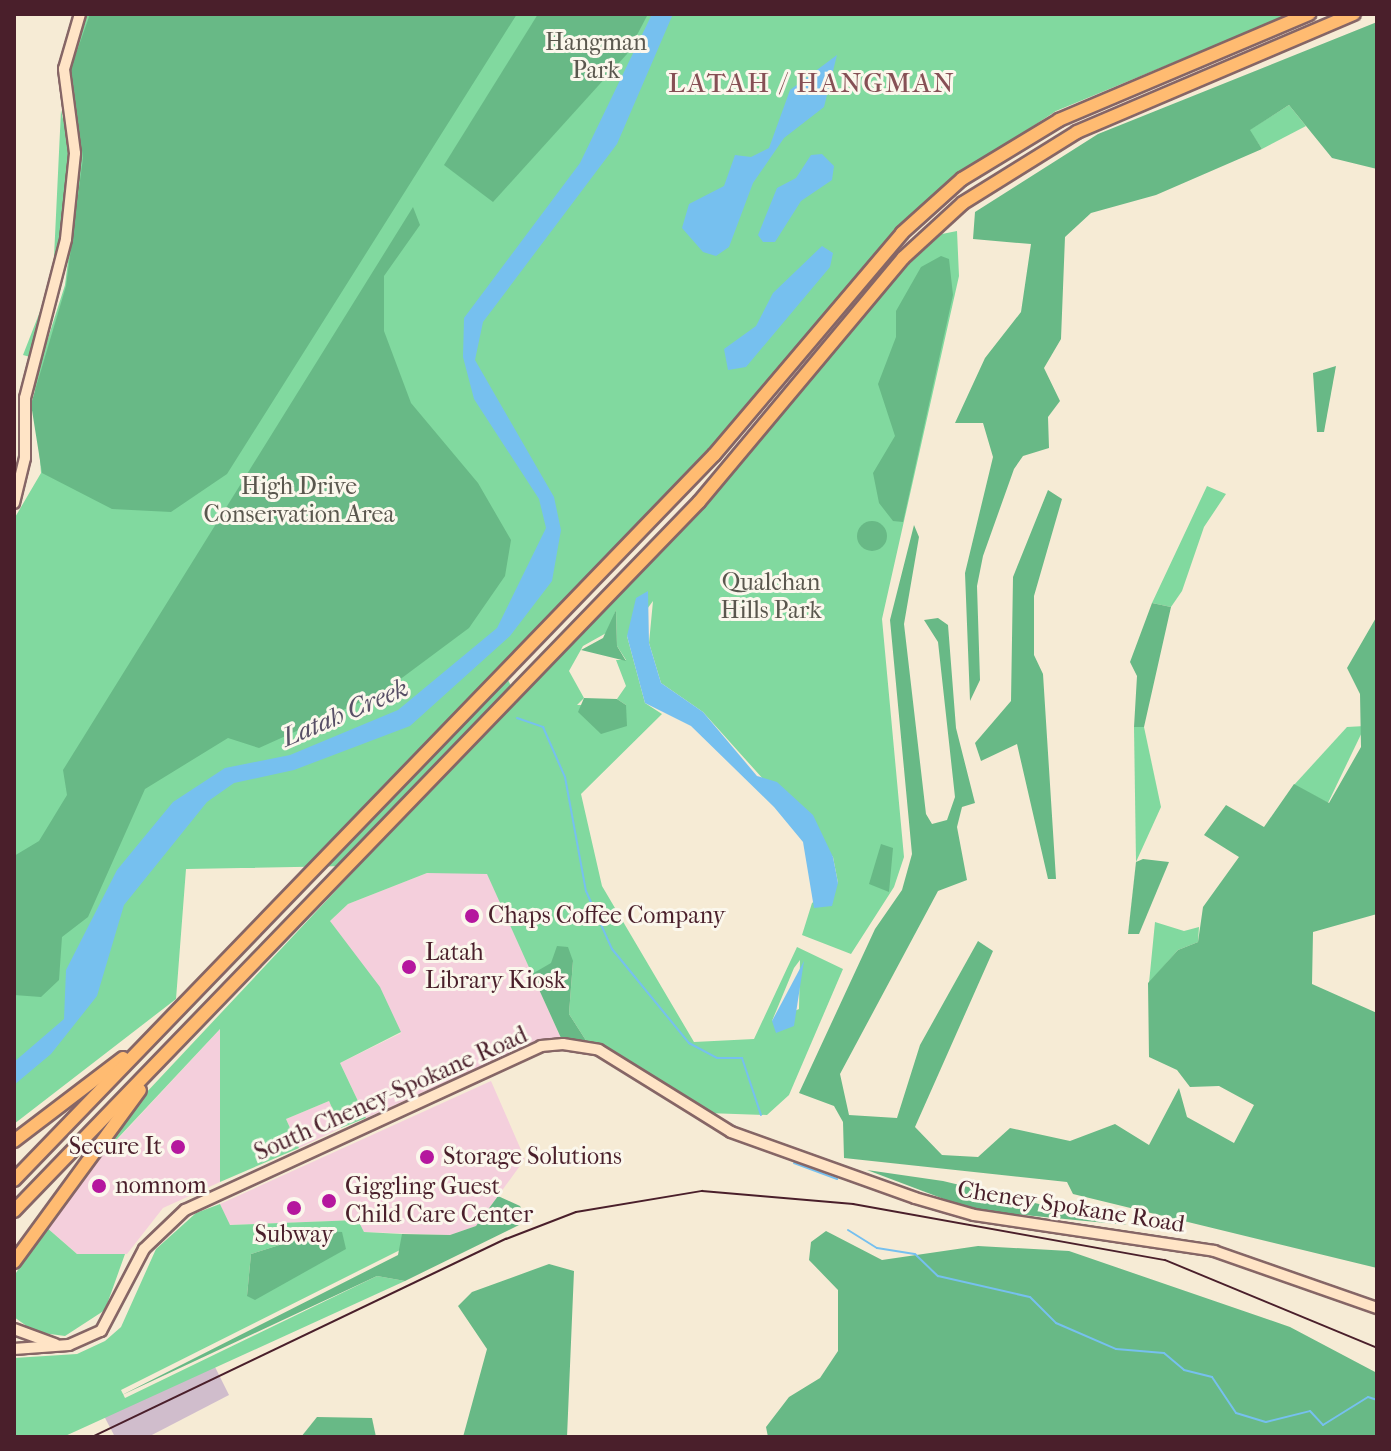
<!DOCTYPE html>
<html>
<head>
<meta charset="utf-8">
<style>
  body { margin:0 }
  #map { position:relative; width:1391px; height:1451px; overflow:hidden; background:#f6ebd5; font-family:"IM FELL French Canon",serif }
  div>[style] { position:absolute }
  .built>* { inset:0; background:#f4cfdc }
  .industrial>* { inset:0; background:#d0bdcc }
  .green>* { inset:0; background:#81d99f }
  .forest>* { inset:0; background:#68b986 }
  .round { border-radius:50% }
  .water>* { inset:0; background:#76c0ef }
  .stream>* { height:2px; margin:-1px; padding:0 1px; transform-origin:1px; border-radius:1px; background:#76c0ef }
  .roads { filter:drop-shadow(2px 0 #866666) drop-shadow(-2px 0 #866666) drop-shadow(0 2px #866666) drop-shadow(0 -2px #866666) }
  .secondary>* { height:10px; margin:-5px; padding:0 5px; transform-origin:5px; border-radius:5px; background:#ffe4c6 }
  .trunk>* { height:12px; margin:-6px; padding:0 6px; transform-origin:6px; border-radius:6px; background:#ffbb71 }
  .rail>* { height:2px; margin:-1px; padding:0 1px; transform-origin:1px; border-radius:1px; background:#4a1f2b }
  .dots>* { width:22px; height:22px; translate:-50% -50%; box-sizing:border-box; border:4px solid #fbf7ec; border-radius:50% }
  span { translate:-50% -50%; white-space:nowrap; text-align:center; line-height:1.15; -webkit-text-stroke:6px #fbf7ec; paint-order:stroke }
  .park-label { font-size:24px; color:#5a574e }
  .poi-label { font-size:24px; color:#4a1f2b }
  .left { translate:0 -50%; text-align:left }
  .right { translate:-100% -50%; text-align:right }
  .street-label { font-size:24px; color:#4a1f2b }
  .water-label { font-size:26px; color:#574f66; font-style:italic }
  .quarter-label { font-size:28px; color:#865055; letter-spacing:2px }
  .frame { position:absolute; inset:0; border:16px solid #4a1f2b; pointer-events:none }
</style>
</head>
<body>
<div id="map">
  <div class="built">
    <div style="clip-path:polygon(427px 873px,487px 873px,561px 1038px,539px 1040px,366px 1118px,340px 1063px,401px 1033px,330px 921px,348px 904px)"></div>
    <div style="clip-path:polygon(221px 1028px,220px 1182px,163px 1208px,127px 1254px,77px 1254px,46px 1227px,75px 1185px)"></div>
    <div style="clip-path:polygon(491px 1081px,525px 1159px,476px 1226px,450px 1235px,364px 1232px,358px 1220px,229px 1225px,220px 1204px)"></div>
    <div style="clip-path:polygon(329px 1101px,341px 1128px,299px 1148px,286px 1119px)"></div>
  </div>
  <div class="industrial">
    <div style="clip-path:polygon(211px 1359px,229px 1395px,148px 1437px,115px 1437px,103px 1414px)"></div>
  </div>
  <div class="green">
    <div style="clip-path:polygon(evenodd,87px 14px,1291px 14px,1056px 111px,960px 174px,896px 228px,711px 446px,500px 666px,518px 698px,702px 506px,906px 264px,942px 234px,957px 231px,959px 276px,882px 619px,904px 857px,894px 887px,851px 954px,802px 935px,812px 903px,838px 883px,833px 857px,703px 712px,661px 683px,649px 643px,653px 601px,627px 636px,645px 703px,662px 714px,581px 794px,602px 886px,694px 1042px,754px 1039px,797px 947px,843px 969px,789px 1095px,767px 1115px,707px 1113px,587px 1042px,569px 1014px,573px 961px,532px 974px,487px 874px,427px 873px,348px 904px,330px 921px,380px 987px,401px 1032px,340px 1063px,366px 1118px,341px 1128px,329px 1101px,286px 1119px,299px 1148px,220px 1182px,220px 1029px,74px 1185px,144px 1095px,358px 867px,349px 866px,186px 869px,176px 999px,14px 1124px,14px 519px,41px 473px,34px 382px,65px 285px,81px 158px,70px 67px,87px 14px,616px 610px,617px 646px,626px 660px,616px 660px,626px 686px,617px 699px,626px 705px,577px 705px,584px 698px,569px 671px,583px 646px,608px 632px,616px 610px,87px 14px,800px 960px,799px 1009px,772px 1021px,794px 968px,800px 960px)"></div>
    <div style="clip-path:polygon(1289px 105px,1306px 126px,1262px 149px,1249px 130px)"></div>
    <div style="clip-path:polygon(61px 110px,71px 155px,59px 261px,30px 357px,23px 355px,53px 278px)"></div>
    <div style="clip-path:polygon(1207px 486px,1226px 494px,1204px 527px,1182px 591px,1171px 607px,1152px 603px)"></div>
    <div style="clip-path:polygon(1365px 726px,1328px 803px,1294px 785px,1347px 727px)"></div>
    <div style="clip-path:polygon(1134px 727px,1144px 727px,1161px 807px,1136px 862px)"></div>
    <div style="clip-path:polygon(1155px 922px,1184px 931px,1199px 927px,1198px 942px,1178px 950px,1149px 983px)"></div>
    <div style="clip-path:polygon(evenodd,220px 1204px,230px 1225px,358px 1220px,364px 1232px,402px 1234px,404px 1248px,121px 1390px,125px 1398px,377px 1276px,405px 1281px,63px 1437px,14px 1437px,14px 1358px,77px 1354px,105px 1341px,121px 1327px,156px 1249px,196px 1213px,220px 1204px,324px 1231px,247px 1296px,251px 1254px,324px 1231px)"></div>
    <div style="clip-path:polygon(46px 1227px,77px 1254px,125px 1254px,105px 1310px,65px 1336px,35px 1332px,14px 1317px,14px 1276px)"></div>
  </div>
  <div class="forest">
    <div style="clip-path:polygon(90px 14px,517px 14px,227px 474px,171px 512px,112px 509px,42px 473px,31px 404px,66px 286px,83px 158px,71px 68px)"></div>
    <div style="clip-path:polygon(538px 14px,648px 14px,627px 54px,493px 202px,444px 165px)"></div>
    <div style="clip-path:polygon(1377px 22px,1377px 169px,1332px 158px,1289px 105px,1250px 130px,1262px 149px,1156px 195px,1091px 213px,1065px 237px,1061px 339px,1044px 368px,1060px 401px,1048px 417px,1049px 448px,1023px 456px,1014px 469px,983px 556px,977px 586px,980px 680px,970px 701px,965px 573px,993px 457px,983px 423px,955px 423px,985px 358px,1021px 312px,1031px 244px,973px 239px,975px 212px,1098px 134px)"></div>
    <div style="clip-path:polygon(413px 207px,420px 225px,384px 276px,384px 331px,411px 403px,478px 483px,511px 540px,505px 576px,469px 628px,383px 692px,259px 748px,228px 738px,145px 789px,88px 917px,62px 937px,59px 980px,41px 997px,14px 995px,14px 856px,39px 841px,67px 795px,63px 770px)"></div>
    <div style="clip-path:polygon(941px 256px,949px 259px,953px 295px,903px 522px,893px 521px,879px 503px,873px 473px,895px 436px,878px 384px,896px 337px,896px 311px,921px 267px)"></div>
    <div style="clip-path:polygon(1336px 366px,1324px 432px,1317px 432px,1313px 373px)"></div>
    <div style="clip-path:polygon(1048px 490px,1062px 499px,1034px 596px,1034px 655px,1043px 674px,1056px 879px,1048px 879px,1017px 744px,981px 761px,975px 743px,1011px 701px,1013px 577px)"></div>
    <div class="round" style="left:857px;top:521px;width:30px;height:30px"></div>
    <div style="clip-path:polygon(914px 525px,919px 537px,904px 624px,926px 814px,932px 824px,947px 820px,955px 797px,938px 642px,924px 620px,938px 618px,948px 625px,956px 728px,975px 803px,962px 807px,957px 827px,967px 880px,938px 891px,840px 1074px,849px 1115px,897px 1118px,920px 1045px,978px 941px,993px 951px,915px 1127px,942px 1155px,978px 1157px,1010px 1128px,1070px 1141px,1115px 1124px,1149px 1145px,1179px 1088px,1187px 1117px,1234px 1143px,1254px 1105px,1219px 1086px,1190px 1087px,1177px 1070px,1149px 1057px,1148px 983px,1178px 950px,1198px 942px,1203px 907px,1239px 857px,1204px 835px,1226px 805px,1264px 827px,1294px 784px,1329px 803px,1361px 747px,1360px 694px,1347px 668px,1377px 616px,1377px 914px,1313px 932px,1312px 984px,1377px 1013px,1377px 1268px,1073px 1194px,1067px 1182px,844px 1158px,843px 1122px,834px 1106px,799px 1093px,875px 929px,902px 890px,912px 854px,890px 620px)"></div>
    <div style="clip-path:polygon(1152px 603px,1171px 607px,1144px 727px,1134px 727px,1137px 676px,1130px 662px)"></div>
    <div style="clip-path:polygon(616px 610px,617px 646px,626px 661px,581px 650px,603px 638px)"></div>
    <div style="clip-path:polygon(584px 698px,617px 699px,626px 705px,627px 726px,601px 734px,578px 712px)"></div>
    <div style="clip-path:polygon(881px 844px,893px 848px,889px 892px,869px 884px)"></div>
    <div style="clip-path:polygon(1143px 859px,1169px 862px,1139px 934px,1128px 934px,1136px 862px)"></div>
    <div style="clip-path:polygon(557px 946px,568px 947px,573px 961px,569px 1014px,587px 1042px,561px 1038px,532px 974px,551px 963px)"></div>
    <div style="clip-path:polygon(867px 1170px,943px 1181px,1127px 1225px,973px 1210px)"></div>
    <div style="clip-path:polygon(498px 1196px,520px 1206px,526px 1216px,519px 1225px,405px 1281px,377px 1276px,120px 1396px,398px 1255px,402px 1234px,450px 1235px,476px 1226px)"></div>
    <div style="clip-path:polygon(324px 1231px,342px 1232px,346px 1249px,255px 1300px,247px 1296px,251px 1254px)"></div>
    <div style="clip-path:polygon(826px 1231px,882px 1260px,978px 1246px,1069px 1251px,1290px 1327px,1377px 1373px,1377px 1437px,768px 1437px,766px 1427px,789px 1397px,820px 1378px,838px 1351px,838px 1290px,809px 1260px,811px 1242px)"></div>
    <div style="clip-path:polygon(549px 1264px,574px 1271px,567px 1437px,463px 1437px,487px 1349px,458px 1306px,472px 1292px)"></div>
    <div style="clip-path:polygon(317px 1417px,372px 1418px,376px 1437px,301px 1437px)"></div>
  </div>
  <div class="water">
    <div style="clip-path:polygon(652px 14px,673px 14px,617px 144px,483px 322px,475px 360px,554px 497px,561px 530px,552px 581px,510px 636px,410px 726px,294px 770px,234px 783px,207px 802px,124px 905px,97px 996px,51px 1054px,14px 1085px,14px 1062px,64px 1019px,66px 970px,117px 870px,173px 802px,225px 768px,290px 755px,398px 710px,497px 628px,546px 528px,539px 499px,474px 399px,463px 357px,464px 318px,580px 163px)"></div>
    <div style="clip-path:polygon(837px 55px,824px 107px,784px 138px,753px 183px,729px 247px,716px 256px,703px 252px,682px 228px,689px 204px,724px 186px,735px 155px,751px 157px,769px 148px,790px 90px)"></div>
    <div style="clip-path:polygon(822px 154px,834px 166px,832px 180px,801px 201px,775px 242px,763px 242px,758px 235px,777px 188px,796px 178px,811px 155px)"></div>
    <div style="clip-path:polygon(822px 246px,833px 253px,830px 267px,746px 367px,728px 370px,724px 349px,756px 326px,773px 293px)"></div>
    <div style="clip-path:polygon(648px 591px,649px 643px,661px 683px,703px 712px,757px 776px,777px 782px,813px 815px,833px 857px,838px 883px,832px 906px,814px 908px,803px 842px,774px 807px,691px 726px,645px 703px,627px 636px,636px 598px)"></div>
    <div style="clip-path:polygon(804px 961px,794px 1026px,776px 1033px,772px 1021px)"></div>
  </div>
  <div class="stream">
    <div style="left:517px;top:718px;width:28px;rotate:19deg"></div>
    <div style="left:543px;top:727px;width:55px;rotate:66.3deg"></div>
    <div style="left:565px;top:777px;width:116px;rotate:79.6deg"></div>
    <div style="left:586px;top:891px;width:64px;rotate:65.9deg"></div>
    <div style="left:612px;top:949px;width:122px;rotate:50.7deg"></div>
    <div style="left:689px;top:1043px;width:32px;rotate:28deg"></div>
    <div style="left:717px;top:1058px;width:25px"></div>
    <div style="left:742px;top:1058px;width:60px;rotate:71.6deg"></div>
    <div style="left:794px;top:1163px;width:46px;rotate:20.4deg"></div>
    <div style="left:848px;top:1230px;width:34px;rotate:32deg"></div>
    <div style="left:877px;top:1248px;width:38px;rotate:9deg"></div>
    <div style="left:915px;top:1254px;width:32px;rotate:44deg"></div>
    <div style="left:938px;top:1276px;width:94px;rotate:12.9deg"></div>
    <div style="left:1030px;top:1297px;width:37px;rotate:45deg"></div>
    <div style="left:1056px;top:1323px;width:65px;rotate:23.4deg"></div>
    <div style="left:1116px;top:1349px;width:48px;rotate:4.8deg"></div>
    <div style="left:1164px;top:1353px;width:26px;rotate:40deg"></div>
    <div style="left:1184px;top:1370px;width:29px;rotate:14deg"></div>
    <div style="left:1212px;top:1377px;width:43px;rotate:56.3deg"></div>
    <div style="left:1236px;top:1413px;width:31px;rotate:17deg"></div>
    <div style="left:1266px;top:1422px;width:45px;rotate:-14deg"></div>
    <div style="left:1310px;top:1411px;width:19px;rotate:47deg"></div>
    <div style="left:1323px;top:1425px;width:53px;rotate:-31.9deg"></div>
    <div style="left:1368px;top:1397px;width:9px;rotate:18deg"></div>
  </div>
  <div class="roads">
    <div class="secondary">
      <div style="left:14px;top:503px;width:46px;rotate:-76.3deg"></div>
      <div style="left:25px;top:458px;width:60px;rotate:-90deg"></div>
      <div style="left:25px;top:398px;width:164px;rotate:-75.5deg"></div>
      <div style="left:66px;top:239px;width:86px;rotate:-84deg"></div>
      <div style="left:75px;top:153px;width:85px;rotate:-97.5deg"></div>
      <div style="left:64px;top:69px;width:57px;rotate:-73.8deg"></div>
      <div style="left:14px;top:1329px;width:44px;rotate:20.1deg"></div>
      <div style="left:14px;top:1349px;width:55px;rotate:-4.2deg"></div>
      <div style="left:69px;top:1345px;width:35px;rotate:-24deg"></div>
      <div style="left:101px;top:1331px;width:93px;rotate:-62.3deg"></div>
      <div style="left:144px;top:1249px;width:57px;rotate:-43.6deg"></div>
      <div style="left:185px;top:1210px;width:392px;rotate:-24.7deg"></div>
      <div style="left:541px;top:1046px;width:22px;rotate:-5deg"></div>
      <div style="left:563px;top:1044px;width:36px;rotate:9deg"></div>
      <div style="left:599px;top:1050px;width:155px;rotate:31.8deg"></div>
      <div style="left:731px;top:1132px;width:195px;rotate:19.7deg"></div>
      <div style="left:915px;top:1198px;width:61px;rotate:16.1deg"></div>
      <div style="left:974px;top:1215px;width:243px;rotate:8.5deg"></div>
      <div style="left:1214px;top:1251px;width:173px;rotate:19.3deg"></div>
    </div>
    <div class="trunk">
      <div style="left:14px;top:1141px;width:137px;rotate:-37.3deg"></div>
      <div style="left:14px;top:1180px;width:1008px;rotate:-46.01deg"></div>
      <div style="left:714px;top:455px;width:291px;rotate:-49.7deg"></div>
      <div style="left:902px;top:233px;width:81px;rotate:-42deg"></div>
      <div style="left:962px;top:179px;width:114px;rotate:-31.3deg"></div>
      <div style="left:1059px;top:120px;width:272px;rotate:-23deg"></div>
      <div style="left:14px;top:1211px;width:986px;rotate:-45.99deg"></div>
      <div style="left:699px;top:502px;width:318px;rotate:-50.1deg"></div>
      <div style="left:903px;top:258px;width:81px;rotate:-42.5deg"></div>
      <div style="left:963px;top:203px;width:134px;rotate:-31.9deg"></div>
      <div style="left:1077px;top:132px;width:301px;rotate:-23.1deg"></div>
      <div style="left:14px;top:1262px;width:213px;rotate:-53.8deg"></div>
    </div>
  </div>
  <div class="rail">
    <div style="left:92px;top:1437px;width:459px;rotate:-25.6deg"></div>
    <div style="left:506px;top:1239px;width:75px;rotate:-21.1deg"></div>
    <div style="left:576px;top:1212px;width:128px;rotate:-9.5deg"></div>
    <div style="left:702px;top:1191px;width:152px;rotate:4.9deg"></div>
    <div style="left:853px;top:1204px;width:317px;rotate:10.2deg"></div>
    <div style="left:1165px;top:1260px;width:230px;rotate:22.5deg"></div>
  </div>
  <div class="dots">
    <div style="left:472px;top:916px;background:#b5179e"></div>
    <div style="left:409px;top:967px;background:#b5179e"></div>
    <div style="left:178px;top:1147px;background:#b5179e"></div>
    <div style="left:427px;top:1157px;background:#b5179e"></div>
    <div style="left:99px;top:1186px;background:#b5179e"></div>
    <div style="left:329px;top:1201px;background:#b5179e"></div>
    <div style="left:294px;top:1208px;background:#b5179e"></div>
  </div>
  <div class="park-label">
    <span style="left:596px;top:57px">Hangman<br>Park</span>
    <span style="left:299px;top:501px">High Drive<br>Conservation Area</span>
    <span style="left:771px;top:597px">Qualchan<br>Hills Park</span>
  </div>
  <div class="poi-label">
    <span class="left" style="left:488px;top:916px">Chaps Coffee Company</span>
    <span class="left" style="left:425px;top:967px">Latah<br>Library Kiosk</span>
    <span class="right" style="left:162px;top:1147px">Secure It</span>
    <span class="left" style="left:443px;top:1157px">Storage Solutions</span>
    <span class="left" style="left:115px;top:1186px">nomnom</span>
    <span class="left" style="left:345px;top:1201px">Giggling Guest<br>Child Care Center</span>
    <span style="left:294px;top:1235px">Subway</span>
  </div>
  <div class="street-label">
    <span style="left:391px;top:1094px;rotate:-24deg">South Cheney-Spokane Road</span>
    <span style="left:1071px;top:1207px;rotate:9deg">Cheney Spokane Road</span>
  </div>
  <div class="water-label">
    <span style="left:345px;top:713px;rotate:-23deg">Latah Creek</span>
  </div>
  <div class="quarter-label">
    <span style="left:812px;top:83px">LATAH / HANGMAN</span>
  </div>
  <div class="frame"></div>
</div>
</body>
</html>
